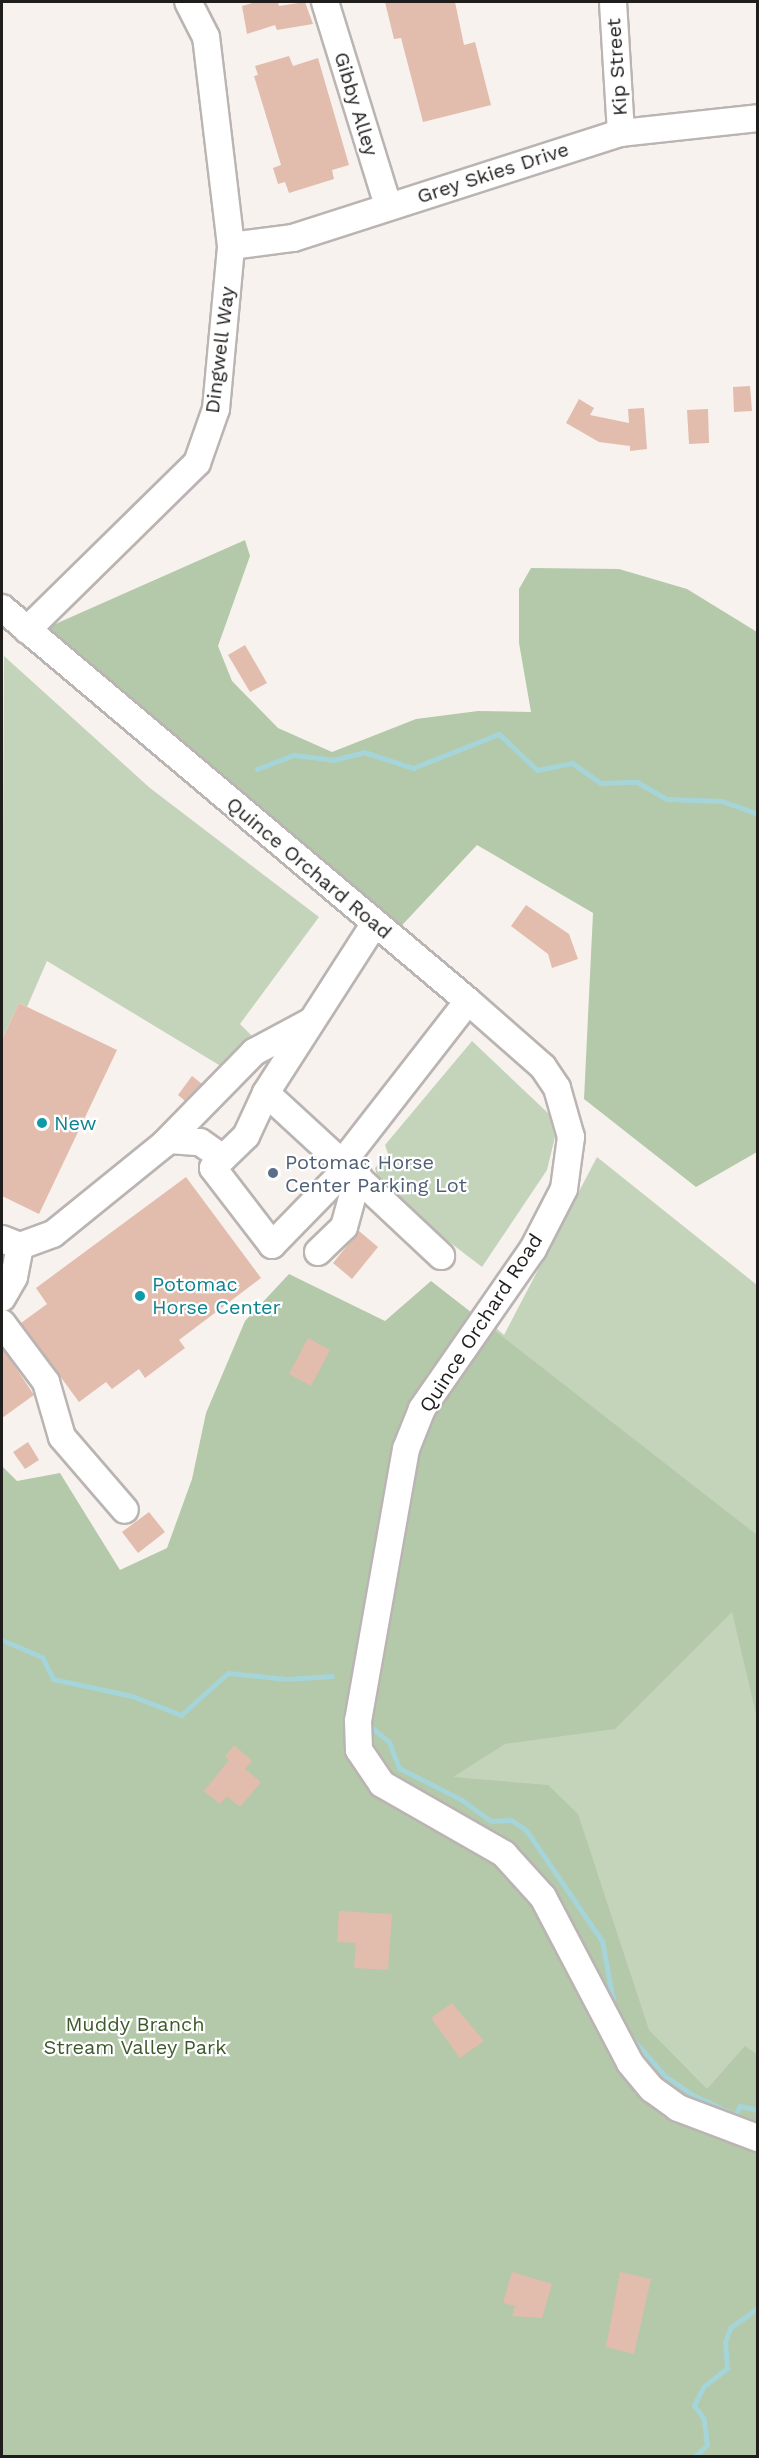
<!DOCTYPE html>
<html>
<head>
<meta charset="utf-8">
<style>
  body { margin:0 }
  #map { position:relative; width:759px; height:2458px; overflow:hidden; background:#f8f2ef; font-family:"Work Sans",sans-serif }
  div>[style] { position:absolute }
  .green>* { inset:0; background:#c4d4bb }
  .forest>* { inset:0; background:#b4c9a9 }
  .stream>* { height:5px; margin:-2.5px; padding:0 2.5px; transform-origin:2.5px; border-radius:2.5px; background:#a5d4d9 }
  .building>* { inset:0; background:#e2bcac }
  .roads { filter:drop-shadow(2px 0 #bab4b2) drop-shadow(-2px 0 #bab4b2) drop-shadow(0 2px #bab4b2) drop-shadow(0 -2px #bab4b2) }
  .minor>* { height:26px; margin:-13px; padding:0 13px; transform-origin:13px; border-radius:13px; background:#fff }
  .dots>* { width:16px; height:16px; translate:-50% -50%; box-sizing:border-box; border:3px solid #fff; border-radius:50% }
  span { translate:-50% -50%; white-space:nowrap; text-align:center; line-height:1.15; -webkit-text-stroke:4.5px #fff; paint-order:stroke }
  .street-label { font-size:20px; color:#201e1d }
  .culture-label { font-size:20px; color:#0d838f }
  .left { translate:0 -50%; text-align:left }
  .service-label { font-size:20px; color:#4e5e75 }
  .park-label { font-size:20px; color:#3d592b }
  .frame { position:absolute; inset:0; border:3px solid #201e1d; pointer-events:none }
</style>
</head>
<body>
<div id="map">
  <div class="green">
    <div style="clip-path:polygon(4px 656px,150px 788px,319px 917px,240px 1024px,252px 1036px,224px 1068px,47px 961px,27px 1007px,19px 1003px,2px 1040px)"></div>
    <div style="clip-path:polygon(472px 1041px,549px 1114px,555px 1137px,547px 1170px,482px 1267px,380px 1189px,375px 1168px,388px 1154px,385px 1145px)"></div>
    <div style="clip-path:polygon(597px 1157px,757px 1285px,757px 2130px,720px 2119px,387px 1778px,490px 1323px,504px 1335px)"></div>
  </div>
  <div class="forest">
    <div style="clip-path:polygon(245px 540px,250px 556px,218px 646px,232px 681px,278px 728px,332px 752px,416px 719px,478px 711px,531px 712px,519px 643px,519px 589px,531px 568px,619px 569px,687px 589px,757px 632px,757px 1152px,696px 1187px,584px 1099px,593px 913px,477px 845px,391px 937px,21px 625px,53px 625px)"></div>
    <div style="clip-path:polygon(289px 1274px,385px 1321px,431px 1281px,757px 1535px,757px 1718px,732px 1612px,615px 1729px,505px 1744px,453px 1777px,548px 1785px,578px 1814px,649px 2030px,707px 2089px,745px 2046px,757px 2054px,757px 2456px,2px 2456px,2px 1466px,17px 1481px,60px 1473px,120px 1570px,167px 1548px,192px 1479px,206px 1413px,245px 1321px)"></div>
  </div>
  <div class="stream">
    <div style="left:257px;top:769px;width:40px;rotate:-21deg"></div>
    <div style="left:294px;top:755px;width:39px;rotate:7deg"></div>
    <div style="left:333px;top:760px;width:32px;rotate:-14deg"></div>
    <div style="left:364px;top:752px;width:52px;rotate:18.1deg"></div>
    <div style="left:413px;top:768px;width:92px;rotate:-21.6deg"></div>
    <div style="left:499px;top:734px;width:52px;rotate:43.5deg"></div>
    <div style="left:537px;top:770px;width:36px;rotate:-11deg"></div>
    <div style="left:572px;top:763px;width:35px;rotate:35deg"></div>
    <div style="left:601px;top:783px;width:36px;rotate:-2deg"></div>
    <div style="left:637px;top:782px;width:34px;rotate:30deg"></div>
    <div style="left:667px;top:799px;width:55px;rotate:2.1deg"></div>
    <div style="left:722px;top:801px;width:38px;rotate:20deg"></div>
    <div style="left:2px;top:1640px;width:43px;rotate:23deg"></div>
    <div style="left:42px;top:1657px;width:25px;rotate:63deg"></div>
    <div style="left:53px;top:1679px;width:81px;rotate:12.1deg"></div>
    <div style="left:132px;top:1696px;width:53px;rotate:21.2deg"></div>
    <div style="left:181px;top:1715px;width:63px;rotate:-41.8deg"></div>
    <div style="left:228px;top:1673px;width:59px;rotate:5.8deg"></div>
    <div style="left:287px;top:1679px;width:45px;rotate:-3.8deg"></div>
    <div style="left:370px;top:1726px;width:25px;rotate:40deg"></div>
    <div style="left:389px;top:1742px;width:28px;rotate:69deg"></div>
    <div style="left:399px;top:1768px;width:71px;rotate:26.9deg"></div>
    <div style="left:462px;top:1800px;width:36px;rotate:36deg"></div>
    <div style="left:491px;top:1821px;width:20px;rotate:-3deg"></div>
    <div style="left:511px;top:1820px;width:18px;rotate:34deg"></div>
    <div style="left:526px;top:1830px;width:135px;rotate:55.6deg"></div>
    <div style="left:602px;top:1941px;width:71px;rotate:79.5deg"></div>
    <div style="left:628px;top:2034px;width:56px;rotate:48.6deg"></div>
    <div style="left:665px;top:2076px;width:34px;rotate:34deg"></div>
    <div style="left:693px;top:2095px;width:47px;rotate:25.5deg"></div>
    <div style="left:735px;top:2115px;width:10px;rotate:-61deg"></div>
    <div style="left:740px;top:2106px;width:18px;rotate:13deg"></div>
    <div style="left:695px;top:2456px;width:16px;rotate:-43deg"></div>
    <div style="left:707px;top:2445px;width:26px;rotate:-97deg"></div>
    <div style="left:704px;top:2419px;width:17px;rotate:-126deg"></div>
    <div style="left:694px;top:2405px;width:20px;rotate:-63deg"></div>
    <div style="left:703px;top:2387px;width:31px;rotate:-38deg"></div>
    <div style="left:727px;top:2368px;width:26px;rotate:-94deg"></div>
    <div style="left:725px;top:2342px;width:15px;rotate:-70deg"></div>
    <div style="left:730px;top:2328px;width:34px;rotate:-36deg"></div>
  </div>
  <div class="building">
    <div style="clip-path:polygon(256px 2px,278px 2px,279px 6px,305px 2px,313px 24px,277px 30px,275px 25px,247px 34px,242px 6px)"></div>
    <div style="clip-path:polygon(385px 2px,455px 2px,464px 45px,475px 42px,491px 105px,423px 122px,401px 38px,394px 39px)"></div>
    <div style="clip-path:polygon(289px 56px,293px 66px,318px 58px,349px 165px,332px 170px,334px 179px,289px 193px,285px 182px,278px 184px,273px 168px,281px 165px,254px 76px,258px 75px,255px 66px)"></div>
    <div style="clip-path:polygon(750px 386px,752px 411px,734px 412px,733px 387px)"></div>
    <div style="clip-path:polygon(579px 399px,594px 408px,590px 415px,629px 423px,628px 409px,644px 408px,647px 449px,630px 451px,630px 446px,599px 442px,566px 423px)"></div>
    <div style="clip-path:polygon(708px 409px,709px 443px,689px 444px,687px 410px)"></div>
    <div style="clip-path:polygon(245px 645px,267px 683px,250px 692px,228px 655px)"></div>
    <div style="clip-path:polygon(526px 905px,569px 934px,578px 959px,552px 968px,548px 954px,511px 926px)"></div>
    <div style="clip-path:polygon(19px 1003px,117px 1050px,39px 1214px,2px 1196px,2px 1040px)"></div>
    <div style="clip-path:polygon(192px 1076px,202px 1084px,185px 1101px,178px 1095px)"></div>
    <div style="clip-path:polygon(186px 1177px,261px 1278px,179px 1340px,185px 1348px,145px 1378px,139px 1369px,112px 1389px,106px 1382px,79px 1402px,21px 1323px,47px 1304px,36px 1288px)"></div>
    <div style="clip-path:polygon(359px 1231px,378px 1247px,352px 1279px,333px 1263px)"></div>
    <div style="clip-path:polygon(308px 1338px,330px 1350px,311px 1386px,289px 1374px)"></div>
    <div style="clip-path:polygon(2px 1347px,34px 1395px,2px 1418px)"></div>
    <div style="clip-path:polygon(28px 1442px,39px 1460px,25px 1469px,13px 1452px)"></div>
    <div style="clip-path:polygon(149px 1512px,165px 1532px,138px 1553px,122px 1532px)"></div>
    <div style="clip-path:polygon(234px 1745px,252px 1761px,245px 1769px,261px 1782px,240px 1807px,227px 1796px,220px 1804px,204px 1791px,229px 1760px,225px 1757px)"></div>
    <div style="clip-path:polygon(339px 1911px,392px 1914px,388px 1970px,354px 1968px,356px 1943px,337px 1942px)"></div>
    <div style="clip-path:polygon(452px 2003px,484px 2041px,460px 2058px,431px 2018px)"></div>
    <div style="clip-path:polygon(512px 2272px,552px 2284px,542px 2318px,512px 2316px,515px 2306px,503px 2303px)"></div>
    <div style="clip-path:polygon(620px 2272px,651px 2279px,634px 2354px,606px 2347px)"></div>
  </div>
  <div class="roads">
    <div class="minor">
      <div style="left:325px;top:2px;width:214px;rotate:72.8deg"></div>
      <div style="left:613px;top:2px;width:131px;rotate:86.5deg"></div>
      <div style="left:231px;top:246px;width:63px;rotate:-7.4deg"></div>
      <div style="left:293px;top:238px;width:344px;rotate:-17.8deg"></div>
      <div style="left:621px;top:133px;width:138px;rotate:-6.2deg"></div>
      <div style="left:2px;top:608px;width:610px;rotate:40.14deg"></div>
      <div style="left:468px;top:1001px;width:100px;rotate:41.3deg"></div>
      <div style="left:543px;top:1067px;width:25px;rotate:56deg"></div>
      <div style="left:557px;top:1088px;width:51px;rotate:74.1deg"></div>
      <div style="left:571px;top:1137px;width:52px;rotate:97.7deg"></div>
      <div style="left:564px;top:1189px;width:68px;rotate:117.3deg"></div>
      <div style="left:533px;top:1249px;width:195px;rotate:124.8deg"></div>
      <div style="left:422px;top:1409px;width:43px;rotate:111.8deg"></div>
      <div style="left:406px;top:1449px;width:276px;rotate:100deg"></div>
      <div style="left:358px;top:1721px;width:29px;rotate:88deg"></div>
      <div style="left:359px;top:1750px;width:41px;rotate:55.9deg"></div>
      <div style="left:382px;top:1784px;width:141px;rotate:29.8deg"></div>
      <div style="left:504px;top:1854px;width:58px;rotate:47.8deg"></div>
      <div style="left:543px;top:1897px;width:187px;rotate:62.3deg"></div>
      <div style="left:630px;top:2063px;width:34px;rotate:50deg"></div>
      <div style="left:652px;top:2089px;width:32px;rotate:36deg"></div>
      <div style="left:678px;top:2108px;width:85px;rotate:20.6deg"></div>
      <div style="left:27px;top:630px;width:238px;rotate:-44.5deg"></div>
      <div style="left:197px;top:463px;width:57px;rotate:-70.6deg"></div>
      <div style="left:216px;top:409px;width:164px;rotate:-84.7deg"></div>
      <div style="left:231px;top:246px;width:210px;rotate:-96.8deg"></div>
      <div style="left:206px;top:37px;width:39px;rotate:-117deg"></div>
      <div style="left:375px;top:923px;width:202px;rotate:122.7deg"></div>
      <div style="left:266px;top:1093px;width:103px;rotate:42.6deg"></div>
      <div style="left:342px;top:1163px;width:205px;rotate:-52.1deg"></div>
      <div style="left:266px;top:1093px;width:47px;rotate:114.9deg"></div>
      <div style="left:246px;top:1136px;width:46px;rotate:135.9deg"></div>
      <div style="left:213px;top:1168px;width:97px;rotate:52.5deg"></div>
      <div style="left:272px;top:1245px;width:109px;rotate:-45.7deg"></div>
      <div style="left:169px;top:1140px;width:31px;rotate:4deg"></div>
      <div style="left:200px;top:1142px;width:28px;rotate:35deg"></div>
      <div style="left:342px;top:1163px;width:136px;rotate:43.2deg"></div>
      <div style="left:2px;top:1239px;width:19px;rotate:21deg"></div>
      <div style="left:20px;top:1246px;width:35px;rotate:-20deg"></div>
      <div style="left:53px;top:1234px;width:143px;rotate:-39deg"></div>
      <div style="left:164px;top:1144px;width:129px;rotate:-45.6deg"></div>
      <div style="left:254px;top:1052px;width:64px;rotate:-28.2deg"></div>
      <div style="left:318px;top:1252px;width:36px;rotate:-44deg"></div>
      <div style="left:344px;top:1227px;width:53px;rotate:-74.6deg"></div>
      <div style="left:2px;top:1298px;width:24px;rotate:-60deg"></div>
      <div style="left:14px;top:1277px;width:32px;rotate:-79deg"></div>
      <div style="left:2px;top:1323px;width:74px;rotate:53.3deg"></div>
      <div style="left:46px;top:1382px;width:57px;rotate:73.8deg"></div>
      <div style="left:62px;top:1437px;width:96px;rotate:49.2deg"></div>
    </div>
  </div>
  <div class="dots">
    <div style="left:42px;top:1123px;background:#0f9aa8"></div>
    <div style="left:273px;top:1173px;background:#5c6f8a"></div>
    <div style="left:140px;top:1296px;background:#0f9aa8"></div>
  </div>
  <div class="street-label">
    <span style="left:617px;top:67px;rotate:-94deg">Kip Street</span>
    <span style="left:356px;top:104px;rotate:73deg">Gibby Alley</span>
    <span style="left:493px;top:173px;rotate:-18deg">Grey Skies Drive</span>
    <span style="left:220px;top:350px;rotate:-83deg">Dingwell Way</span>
    <span style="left:309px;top:868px;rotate:40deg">Quince Orchard Road</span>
    <span style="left:481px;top:1323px;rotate:-57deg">Quince Orchard Road</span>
  </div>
  <div class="culture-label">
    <span class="left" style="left:54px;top:1123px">New</span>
    <span class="left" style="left:152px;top:1296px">Potomac<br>Horse Center</span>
  </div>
  <div class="service-label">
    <span class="left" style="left:285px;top:1174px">Potomac Horse<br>Center Parking Lot</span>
  </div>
  <div class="park-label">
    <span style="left:135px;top:2036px">Muddy Branch<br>Stream Valley Park</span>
  </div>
  <div class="frame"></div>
</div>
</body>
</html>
